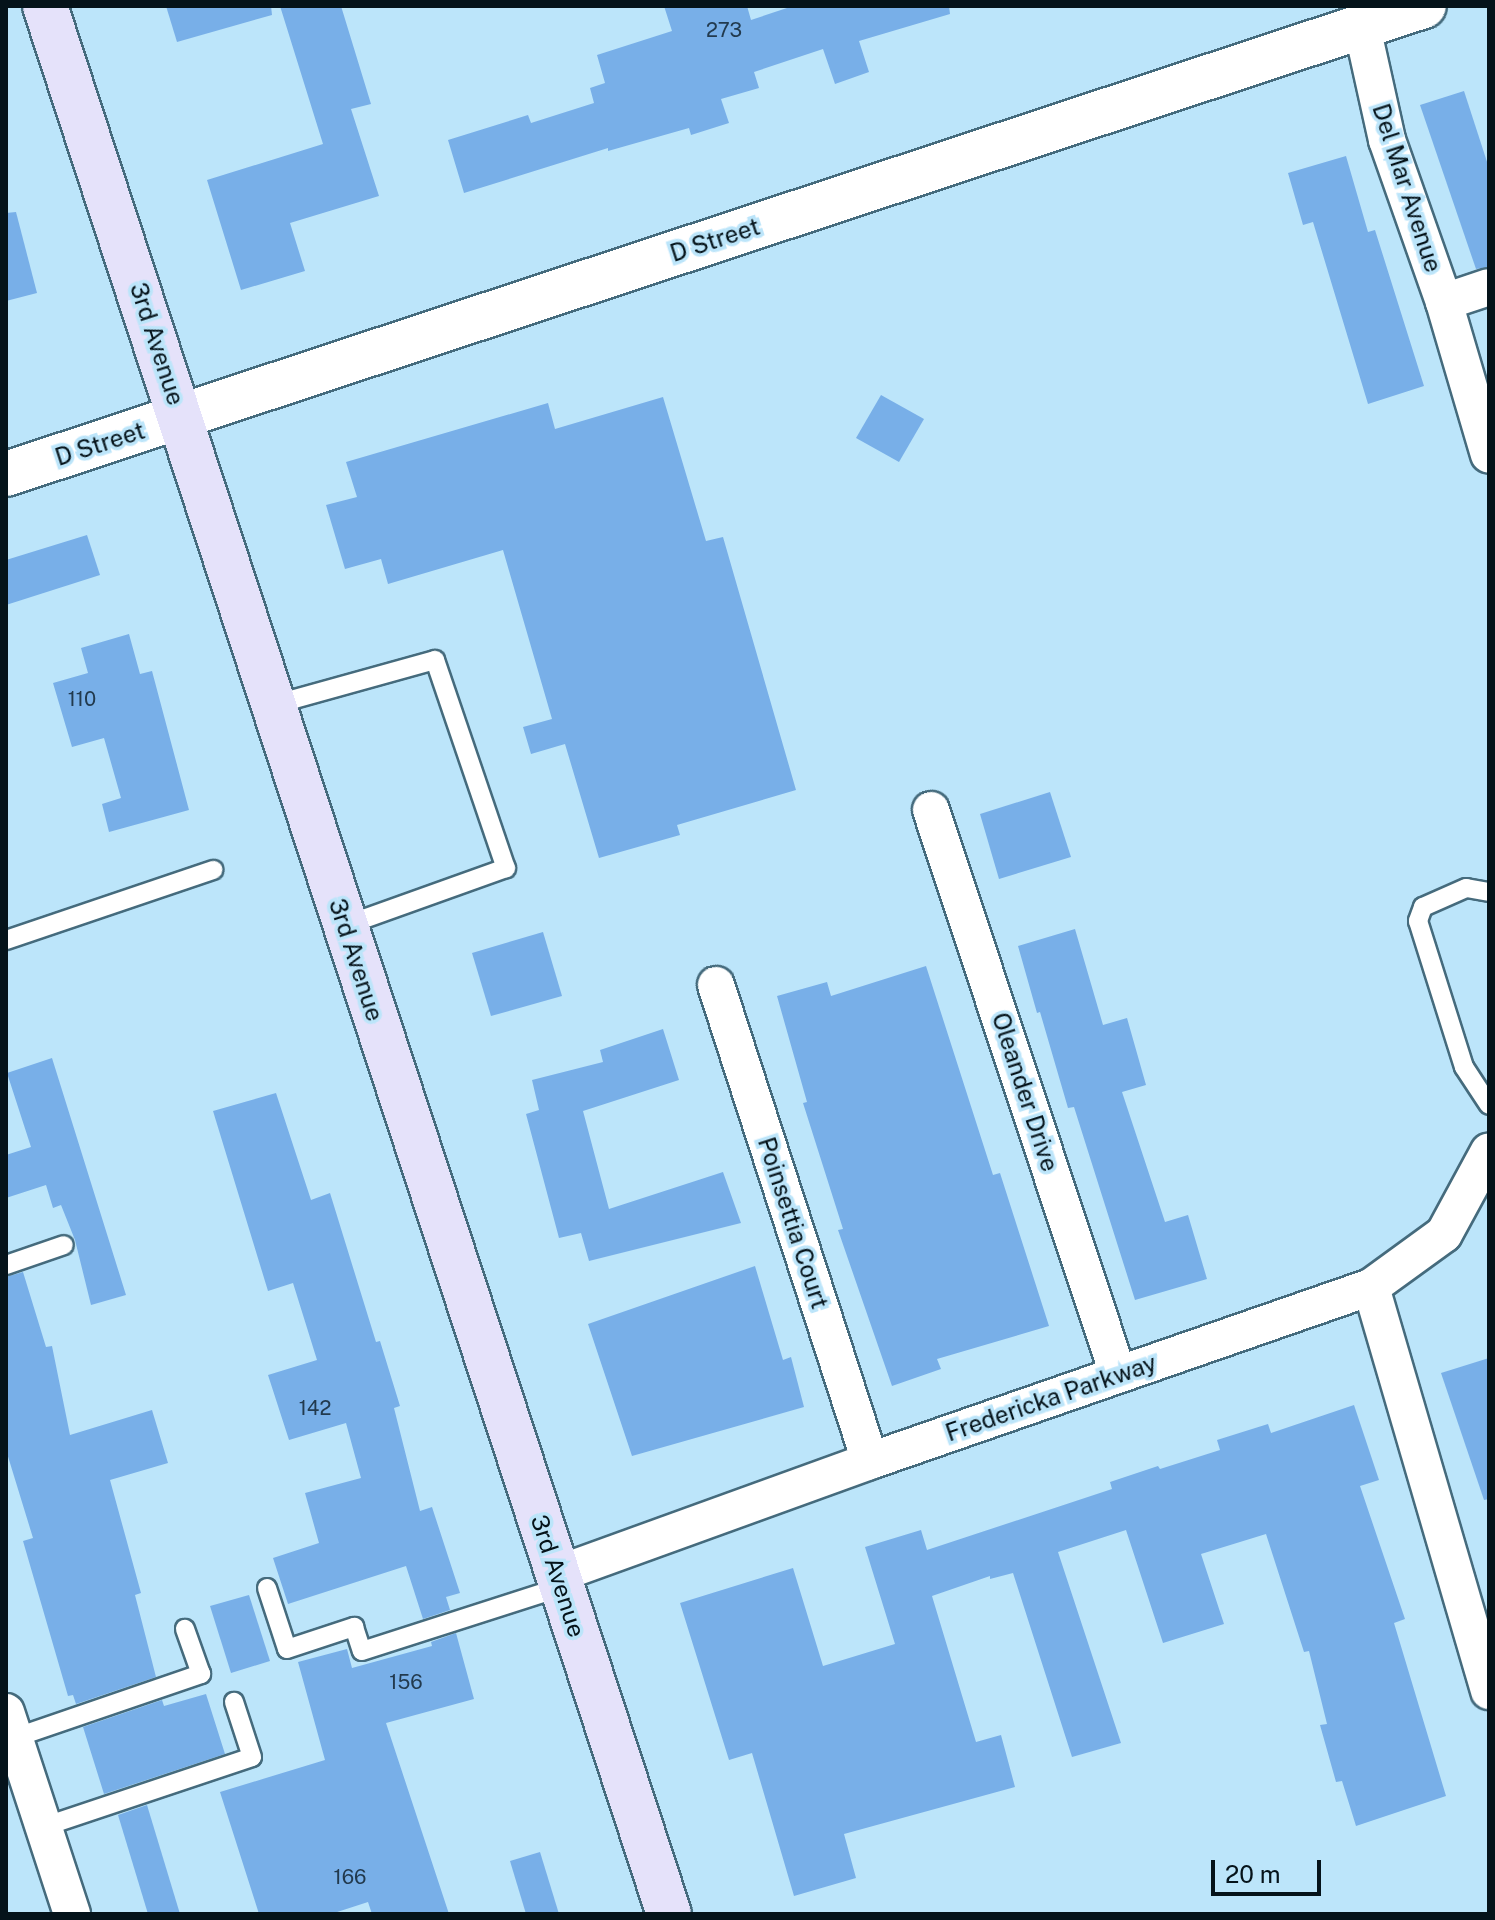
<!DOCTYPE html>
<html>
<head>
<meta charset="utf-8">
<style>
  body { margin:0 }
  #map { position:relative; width:1495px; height:1920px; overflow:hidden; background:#bce5fa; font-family:"Public Sans",sans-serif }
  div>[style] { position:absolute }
  .building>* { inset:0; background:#78afe8 }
  .roads { filter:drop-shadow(2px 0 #456b7d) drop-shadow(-2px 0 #456b7d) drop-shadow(0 2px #456b7d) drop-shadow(0 -2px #456b7d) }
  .service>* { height:18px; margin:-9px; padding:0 9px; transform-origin:9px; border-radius:9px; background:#fff }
  .minor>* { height:36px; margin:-18px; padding:0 18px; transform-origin:18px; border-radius:18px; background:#fff }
  .tertiary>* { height:44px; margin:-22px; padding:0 22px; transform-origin:22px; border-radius:22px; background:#fff }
  .secondary>* { height:44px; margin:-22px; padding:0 22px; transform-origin:22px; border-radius:22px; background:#e5e2fa }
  span { translate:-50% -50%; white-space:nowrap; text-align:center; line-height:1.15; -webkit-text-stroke:7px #bce5fa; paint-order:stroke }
  .number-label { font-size:20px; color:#223a4e }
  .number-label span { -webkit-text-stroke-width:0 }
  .street-label { font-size:24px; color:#05131a }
  .frame { position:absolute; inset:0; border:8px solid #05131a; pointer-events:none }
  .scale { position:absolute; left:1211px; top:1860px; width:110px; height:36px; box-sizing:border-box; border:4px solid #05131a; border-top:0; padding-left:10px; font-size:24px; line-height:28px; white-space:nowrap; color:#05131a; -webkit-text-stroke:6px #bce5fa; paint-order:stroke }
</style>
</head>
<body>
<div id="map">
  <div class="building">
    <div style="clip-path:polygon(166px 6px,271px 6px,272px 15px,177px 42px)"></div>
    <div style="clip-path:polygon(280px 6px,341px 6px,371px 104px,351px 109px,379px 196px,290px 223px,305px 271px,241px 290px,207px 180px,323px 144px)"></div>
    <div style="clip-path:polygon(664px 6px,747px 6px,751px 20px,793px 6px,949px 6px,950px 14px,859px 41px,869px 72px,835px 84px,823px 49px,754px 72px,759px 88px,721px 99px,729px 123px,691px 135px,689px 128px,608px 151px,608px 148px,464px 193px,448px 140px,528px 115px,531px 123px,594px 103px,590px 88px,605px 83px,597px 55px,672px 31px)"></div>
    <div style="clip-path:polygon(1464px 91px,1489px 168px,1489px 267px,1476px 269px,1420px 105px)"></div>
    <div style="clip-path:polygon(1346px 156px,1368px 232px,1375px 230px,1424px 386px,1368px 404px,1313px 222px,1303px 225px,1288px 173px)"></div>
    <div style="clip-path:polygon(16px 212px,37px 293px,6px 301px,6px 213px)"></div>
    <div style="clip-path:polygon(881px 395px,924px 419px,899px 462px,856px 438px)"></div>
    <div style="clip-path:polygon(663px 397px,706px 541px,723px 537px,796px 790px,677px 825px,680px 835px,599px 858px,565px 744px,531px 754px,523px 727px,552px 719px,503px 550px,388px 584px,381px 559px,345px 569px,326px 505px,357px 497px,346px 462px,548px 403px,555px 429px)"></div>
    <div style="clip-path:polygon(87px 535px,100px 575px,6px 605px,6px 560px)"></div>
    <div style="clip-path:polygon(129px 634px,140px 674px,152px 671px,189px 810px,109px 832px,102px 804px,121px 798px,104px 738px,72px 747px,53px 683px,88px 673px,81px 648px)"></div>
    <div style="clip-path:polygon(1050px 792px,1071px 857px,999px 879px,980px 814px)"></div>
    <div style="clip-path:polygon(1075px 929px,1103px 1025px,1127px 1018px,1146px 1085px,1122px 1092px,1165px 1222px,1188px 1215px,1207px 1279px,1135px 1300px,1074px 1107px,1068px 1108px,1040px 1012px,1037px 1013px,1018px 946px)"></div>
    <div style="clip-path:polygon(543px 932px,562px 996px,491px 1016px,472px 953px)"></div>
    <div style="clip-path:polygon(926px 966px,993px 1175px,1000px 1173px,1049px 1326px,937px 1359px,941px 1369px,892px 1386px,838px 1230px,843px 1229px,803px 1103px,807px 1102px,777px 996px,827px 982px,831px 996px)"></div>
    <div style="clip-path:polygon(663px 1029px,679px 1080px,583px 1111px,609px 1209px,723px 1172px,741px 1223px,589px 1261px,581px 1233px,559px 1238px,526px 1114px,539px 1110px,532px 1080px,603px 1062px,600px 1050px)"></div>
    <div style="clip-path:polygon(52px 1058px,126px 1295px,91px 1305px,75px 1240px,61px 1205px,53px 1208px,46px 1185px,6px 1198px,6px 1155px,31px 1147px,7px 1073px)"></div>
    <div style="clip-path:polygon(276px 1093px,311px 1200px,330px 1193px,376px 1342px,380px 1341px,400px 1406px,394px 1408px,420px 1511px,432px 1507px,460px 1593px,446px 1597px,450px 1610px,423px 1619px,406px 1566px,288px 1604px,273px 1558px,319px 1543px,305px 1493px,361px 1478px,346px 1423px,289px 1440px,268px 1375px,317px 1360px,293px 1283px,268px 1291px,213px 1111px)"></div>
    <div style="clip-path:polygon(755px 1266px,783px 1360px,791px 1357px,804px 1407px,632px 1456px,588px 1324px)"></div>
    <div style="clip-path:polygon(23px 1272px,46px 1347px,52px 1346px,70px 1435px,152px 1410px,168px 1463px,110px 1480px,141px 1593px,135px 1595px,156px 1677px,76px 1704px,73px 1695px,68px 1696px,23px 1541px,33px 1538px,6px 1450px,6px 1277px)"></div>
    <div style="clip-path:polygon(1489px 1358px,1489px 1499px,1484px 1500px,1441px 1373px)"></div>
    <div style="clip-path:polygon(1354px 1405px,1379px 1480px,1360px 1486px,1405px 1619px,1394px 1623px,1446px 1796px,1356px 1826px,1342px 1781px,1336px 1782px,1320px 1725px,1327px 1724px,1309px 1651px,1304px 1652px,1266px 1534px,1201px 1554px,1224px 1624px,1163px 1643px,1126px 1530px,1058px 1552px,1121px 1743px,1072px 1757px,1013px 1573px,990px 1579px,990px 1576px,932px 1596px,976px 1742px,1001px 1735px,1015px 1787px,844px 1834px,856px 1878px,794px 1896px,752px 1753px,729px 1760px,680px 1603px,793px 1568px,823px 1666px,895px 1644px,865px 1547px,921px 1530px,927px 1550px,1112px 1489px,1110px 1482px,1158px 1466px,1160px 1469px,1220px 1450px,1217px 1440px,1268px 1424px,1271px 1433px)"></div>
    <div style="clip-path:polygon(249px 1595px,270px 1661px,231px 1673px,210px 1606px)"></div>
    <div style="clip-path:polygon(456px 1633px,474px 1699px,386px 1723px,449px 1914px,372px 1914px,368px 1902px,331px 1914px,259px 1914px,220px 1792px,325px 1760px,298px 1662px,347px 1649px,352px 1668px,432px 1646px,431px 1642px)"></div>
    <div style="clip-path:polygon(206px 1694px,225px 1754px,104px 1794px,83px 1727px,162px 1700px,164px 1706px)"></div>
    <div style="clip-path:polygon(147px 1805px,180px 1914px,148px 1914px,118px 1815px)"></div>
    <div style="clip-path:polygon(540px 1852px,559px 1914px,526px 1914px,510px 1861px)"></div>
  </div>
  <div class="roads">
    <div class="service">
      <div style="left:273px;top:705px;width:168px;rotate:-15.5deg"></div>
      <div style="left:435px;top:660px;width:220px;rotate:71.2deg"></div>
      <div style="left:506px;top:868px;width:172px;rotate:160.3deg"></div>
      <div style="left:1489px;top:892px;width:23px;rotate:-170deg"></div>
      <div style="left:1466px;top:888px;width:47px;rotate:156.2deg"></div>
      <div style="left:1423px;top:907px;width:15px;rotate:110deg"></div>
      <div style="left:1418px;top:921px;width:153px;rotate:72.5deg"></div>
      <div style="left:1464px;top:1067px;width:45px;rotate:56.7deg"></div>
      <div style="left:6px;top:940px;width:219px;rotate:-18.7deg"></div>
      <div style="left:6px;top:1265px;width:61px;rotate:-19deg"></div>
      <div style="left:267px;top:1588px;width:64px;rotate:71.8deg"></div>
      <div style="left:287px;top:1649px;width:71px;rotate:-18.2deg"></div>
      <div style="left:354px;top:1627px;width:25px;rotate:72deg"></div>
      <div style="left:362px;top:1651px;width:209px;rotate:-17.8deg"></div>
      <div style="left:14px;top:1738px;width:198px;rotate:-18.9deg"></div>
      <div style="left:201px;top:1674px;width:48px;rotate:-109.6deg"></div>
      <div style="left:43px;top:1827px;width:220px;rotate:-18.5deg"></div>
      <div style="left:252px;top:1757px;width:58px;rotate:-108.1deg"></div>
    </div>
    <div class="minor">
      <div style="left:1362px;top:27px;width:116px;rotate:77.5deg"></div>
      <div style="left:1387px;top:140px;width:172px;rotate:70.6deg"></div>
      <div style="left:1444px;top:302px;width:159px;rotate:73.6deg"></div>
      <div style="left:1444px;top:302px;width:47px;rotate:-18.4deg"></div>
      <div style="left:931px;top:810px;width:594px;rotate:71.66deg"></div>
      <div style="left:716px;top:985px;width:500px;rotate:72.07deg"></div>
      <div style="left:1371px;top:1287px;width:421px;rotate:73.7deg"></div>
      <div style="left:558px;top:1574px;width:332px;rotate:-19.9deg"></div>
      <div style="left:870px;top:1461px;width:530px;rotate:-19.15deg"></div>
      <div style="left:1371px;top:1287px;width:90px;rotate:-36deg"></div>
      <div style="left:1444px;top:1234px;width:94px;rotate:-61.5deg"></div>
      <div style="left:6px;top:1712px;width:213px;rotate:71.9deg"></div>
    </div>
    <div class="tertiary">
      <div style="left:6px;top:474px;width:1493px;rotate:-18.27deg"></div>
    </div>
    <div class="secondary">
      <div style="left:45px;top:6px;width:2007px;rotate:71.89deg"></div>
    </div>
  </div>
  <div class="number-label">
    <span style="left:724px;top:30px">273</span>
    <span style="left:82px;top:699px">110</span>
    <span style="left:315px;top:1408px">142</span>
    <span style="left:406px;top:1682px">156</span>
    <span style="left:350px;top:1877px">166</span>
  </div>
  <div class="street-label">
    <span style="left:1407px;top:188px;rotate:72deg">Del Mar Avenue</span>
    <span style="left:715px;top:240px;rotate:-18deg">D Street</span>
    <span style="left:157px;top:344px;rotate:72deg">3rd Avenue</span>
    <span style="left:100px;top:444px;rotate:-18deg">D Street</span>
    <span style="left:356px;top:960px;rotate:72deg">3rd Avenue</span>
    <span style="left:1025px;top:1092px;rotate:72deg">Oleander Drive</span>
    <span style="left:793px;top:1223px;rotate:72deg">Poinsettia Court</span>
    <span style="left:1051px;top:1398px;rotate:-19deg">Fredericka Parkway</span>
    <span style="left:558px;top:1576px;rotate:72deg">3rd Avenue</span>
  </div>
  <div class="frame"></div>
  <div class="scale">20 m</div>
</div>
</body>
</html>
